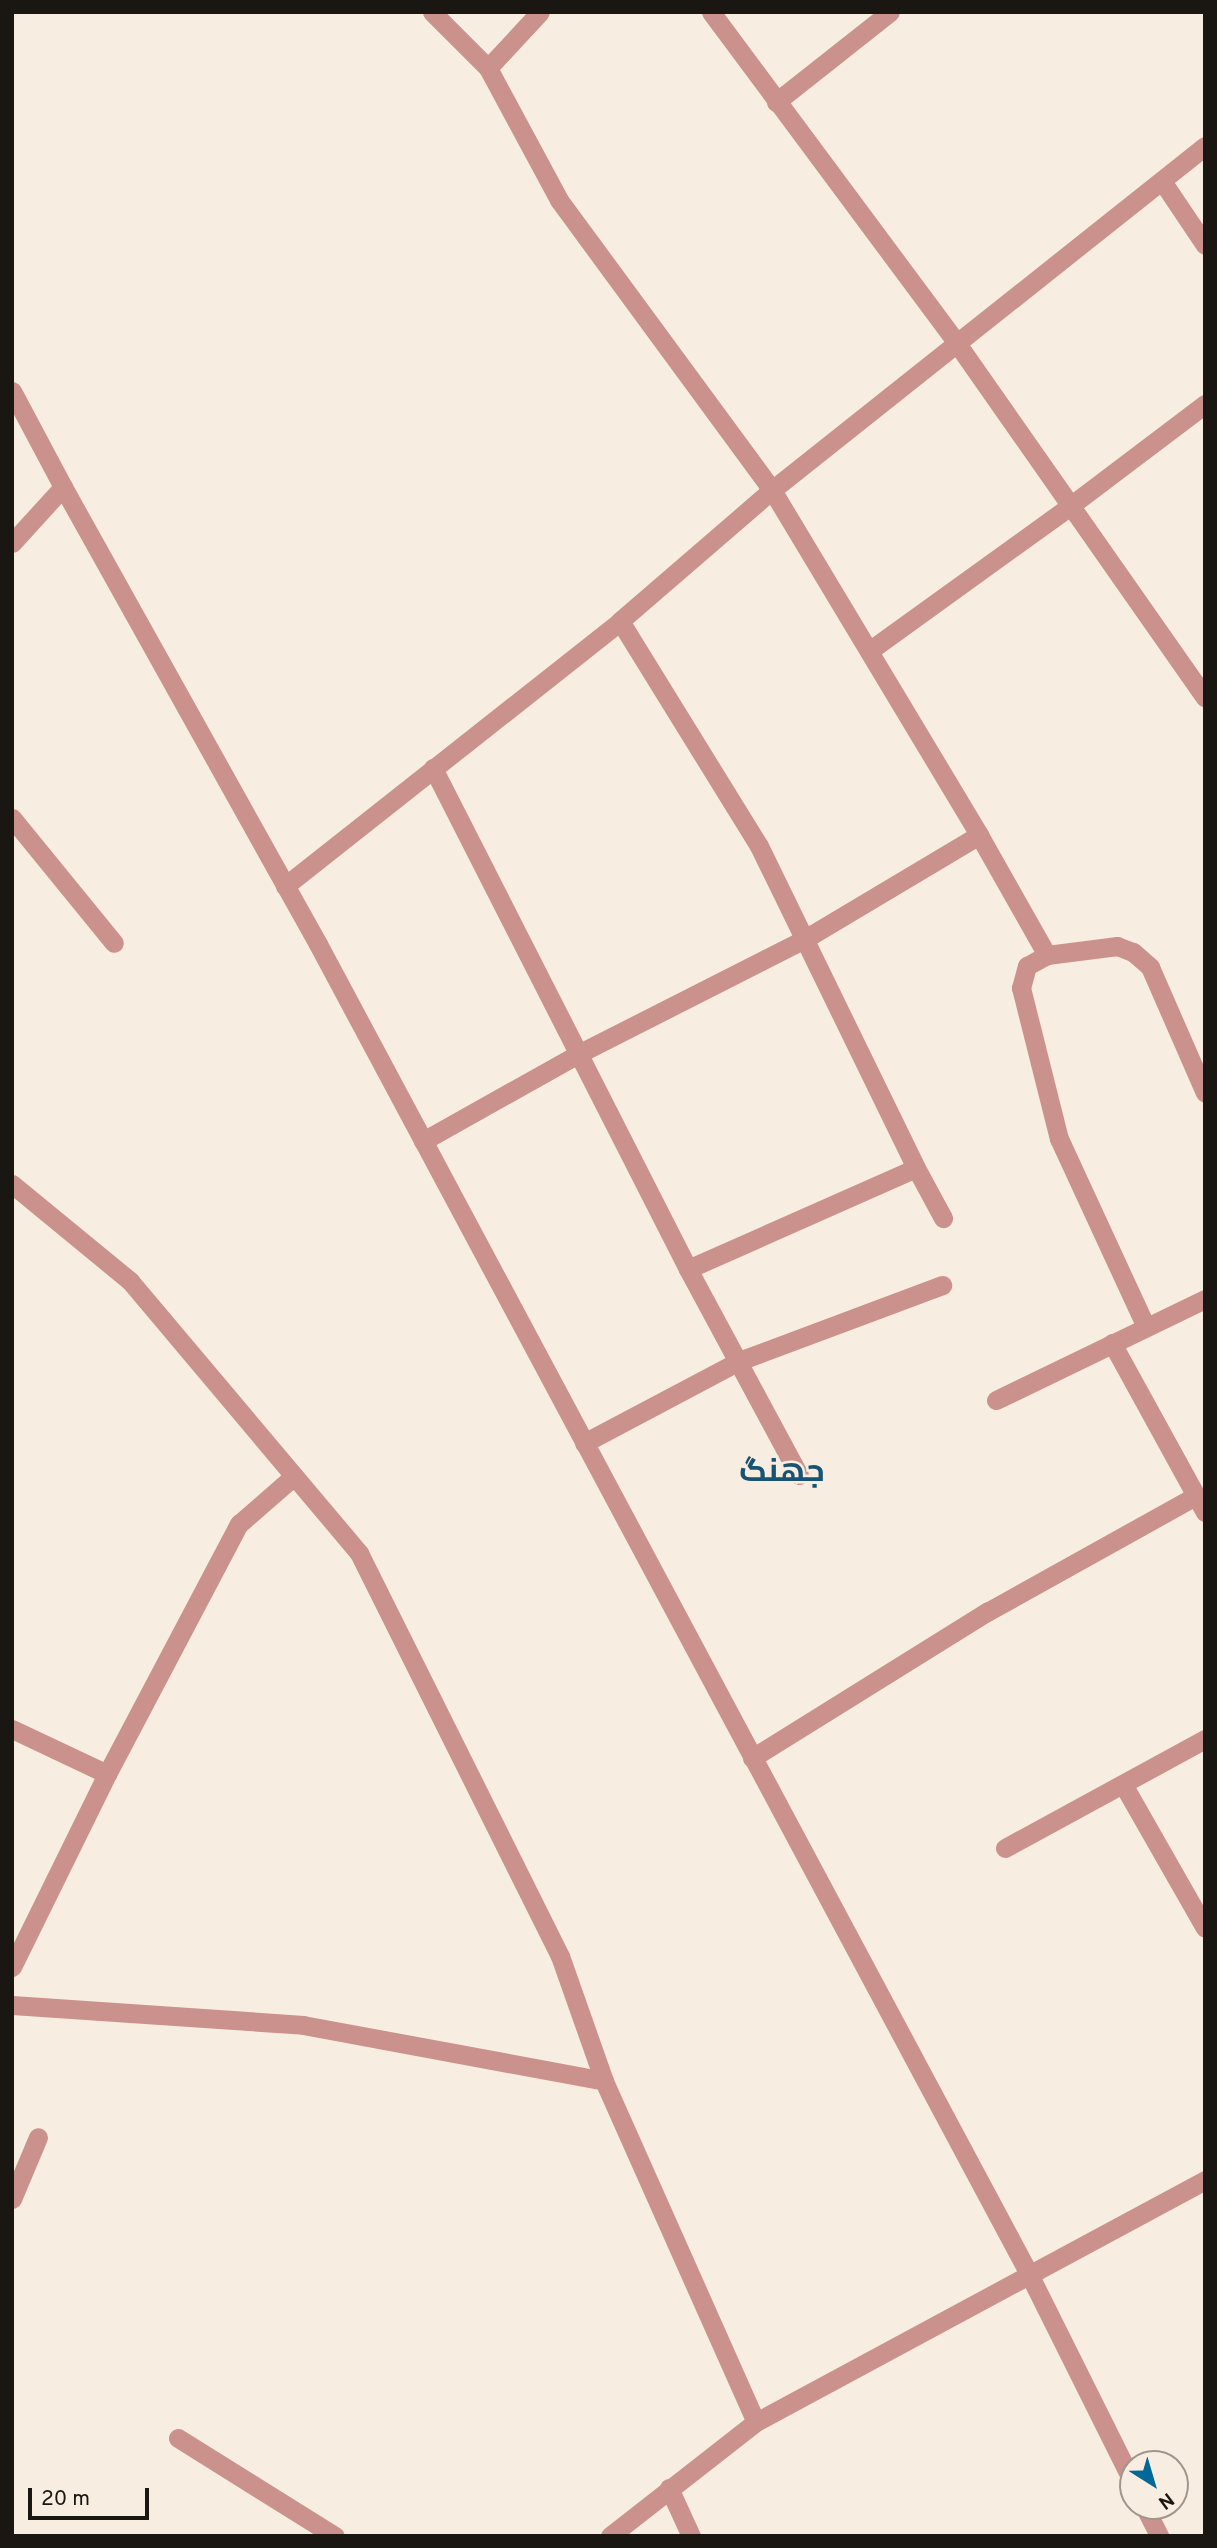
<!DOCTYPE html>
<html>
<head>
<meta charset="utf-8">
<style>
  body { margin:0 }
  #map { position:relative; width:1217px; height:2548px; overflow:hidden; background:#f8ede1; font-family:Overpass,Cairo,sans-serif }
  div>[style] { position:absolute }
  .minor>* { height:19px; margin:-9.5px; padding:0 9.5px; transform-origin:9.5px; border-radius:9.5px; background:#cb918c }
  span { translate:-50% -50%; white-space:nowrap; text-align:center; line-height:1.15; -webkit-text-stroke:5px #f8ede1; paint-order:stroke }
  .town-label { font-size:32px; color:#195374; font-weight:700 }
  .frame { position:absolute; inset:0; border:14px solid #1a1612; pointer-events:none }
  .north { position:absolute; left:1119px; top:2450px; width:70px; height:70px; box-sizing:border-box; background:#f8ede1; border:2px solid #9f978e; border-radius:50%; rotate:143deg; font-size:19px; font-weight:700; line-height:28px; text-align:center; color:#1a1612 }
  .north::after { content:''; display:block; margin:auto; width:24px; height:32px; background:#026897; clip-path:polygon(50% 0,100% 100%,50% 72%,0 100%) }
  .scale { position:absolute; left:28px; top:2488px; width:121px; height:32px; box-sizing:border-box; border:4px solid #1a1612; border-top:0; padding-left:9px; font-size:21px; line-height:24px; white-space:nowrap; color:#1a1612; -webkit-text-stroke:5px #f8ede1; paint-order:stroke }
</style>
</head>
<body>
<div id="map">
  <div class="minor">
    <div style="left:432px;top:12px;width:79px;rotate:45deg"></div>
    <div style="left:488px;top:68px;width:150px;rotate:61.7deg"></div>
    <div style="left:559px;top:200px;width:360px;rotate:53.7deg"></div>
    <div style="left:772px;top:490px;width:402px;rotate:59deg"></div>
    <div style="left:979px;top:835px;width:138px;rotate:60.5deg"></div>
    <div style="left:711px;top:12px;width:411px;rotate:53.4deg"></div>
    <div style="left:956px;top:342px;width:434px;rotate:55deg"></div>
    <div style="left:488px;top:68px;width:76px;rotate:-47.1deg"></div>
    <div style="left:776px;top:102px;width:145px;rotate:-38.3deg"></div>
    <div style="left:1162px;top:181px;width:77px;rotate:56.1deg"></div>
    <div style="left:12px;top:391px;width:109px;rotate:62deg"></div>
    <div style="left:63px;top:487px;width:523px;rotate:60.84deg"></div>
    <div style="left:318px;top:944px;width:1508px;rotate:61.87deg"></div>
    <div style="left:1029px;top:2274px;width:233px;rotate:63.5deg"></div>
    <div style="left:12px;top:543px;width:76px;rotate:-47.7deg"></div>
    <div style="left:620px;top:621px;width:264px;rotate:58.3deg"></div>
    <div style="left:759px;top:846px;width:358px;rotate:64deg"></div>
    <div style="left:916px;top:1168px;width:57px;rotate:61.6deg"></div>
    <div style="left:869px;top:651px;width:248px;rotate:-35.8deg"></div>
    <div style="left:1070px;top:506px;width:169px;rotate:-37.1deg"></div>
    <div style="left:433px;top:768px;width:562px;rotate:63.02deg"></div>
    <div style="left:688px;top:1269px;width:234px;rotate:61.7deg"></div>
    <div style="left:12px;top:818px;width:161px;rotate:50.8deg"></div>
    <div style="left:285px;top:886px;width:427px;rotate:-38.3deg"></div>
    <div style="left:620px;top:621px;width:201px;rotate:-40.8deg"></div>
    <div style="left:772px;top:490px;width:553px;rotate:-38.47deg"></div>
    <div style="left:423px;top:1141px;width:180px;rotate:-29.3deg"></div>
    <div style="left:580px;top:1053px;width:250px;rotate:-26.9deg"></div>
    <div style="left:803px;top:940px;width:205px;rotate:-30.8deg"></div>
    <div style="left:12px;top:1184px;width:153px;rotate:39.4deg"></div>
    <div style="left:130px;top:1281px;width:356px;rotate:49.9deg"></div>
    <div style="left:359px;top:1553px;width:450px;rotate:63.5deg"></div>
    <div style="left:560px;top:1956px;width:133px;rotate:70.6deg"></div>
    <div style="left:604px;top:2081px;width:373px;rotate:66deg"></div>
    <div style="left:688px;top:1269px;width:249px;rotate:-23.9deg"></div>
    <div style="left:1146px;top:1327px;width:207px;rotate:-114.8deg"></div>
    <div style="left:1059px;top:1139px;width:156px;rotate:-104.1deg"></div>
    <div style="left:1021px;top:988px;width:23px;rotate:-75deg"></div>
    <div style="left:1027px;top:966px;width:23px;rotate:-29deg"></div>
    <div style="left:1047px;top:955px;width:71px;rotate:-7.3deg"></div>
    <div style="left:1117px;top:946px;width:17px;rotate:21deg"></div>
    <div style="left:1133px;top:952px;width:23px;rotate:41deg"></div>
    <div style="left:1150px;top:967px;width:137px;rotate:66.4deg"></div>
    <div style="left:1112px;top:1343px;width:193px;rotate:61.2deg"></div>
    <div style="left:996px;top:1400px;width:232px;rotate:-25.8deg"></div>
    <div style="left:584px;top:1443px;width:175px;rotate:-27.9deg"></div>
    <div style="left:739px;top:1361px;width:217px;rotate:-20.5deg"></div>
    <div style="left:12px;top:1729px;width:105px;rotate:25.3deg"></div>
    <div style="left:107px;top:1774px;width:215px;rotate:116.2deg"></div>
    <div style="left:752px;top:1758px;width:277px;rotate:-31.9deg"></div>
    <div style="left:987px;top:1612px;width:238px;rotate:-29.1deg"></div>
    <div style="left:107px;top:1774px;width:283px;rotate:-62.2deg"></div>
    <div style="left:239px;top:1524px;width:73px;rotate:-41.1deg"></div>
    <div style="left:1124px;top:1786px;width:163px;rotate:60.3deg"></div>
    <div style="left:1005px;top:1848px;width:228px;rotate:-28.6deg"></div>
    <div style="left:12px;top:2005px;width:292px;rotate:3.9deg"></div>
    <div style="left:303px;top:2025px;width:306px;rotate:10.5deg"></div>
    <div style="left:12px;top:2199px;width:67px;rotate:-67.2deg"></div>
    <div style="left:178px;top:2438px;width:185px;rotate:32deg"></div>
    <div style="left:669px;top:2488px;width:53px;rotate:65.4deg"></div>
    <div style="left:1144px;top:2506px;width:34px;rotate:63deg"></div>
    <div style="left:610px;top:2536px;width:185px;rotate:-38deg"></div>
    <div style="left:756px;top:2422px;width:510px;rotate:-28.32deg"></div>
  </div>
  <div class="town-label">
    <span style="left:782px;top:1473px">جھنگ</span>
  </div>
  <div class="frame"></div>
  <div class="north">N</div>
  <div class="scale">20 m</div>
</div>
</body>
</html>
